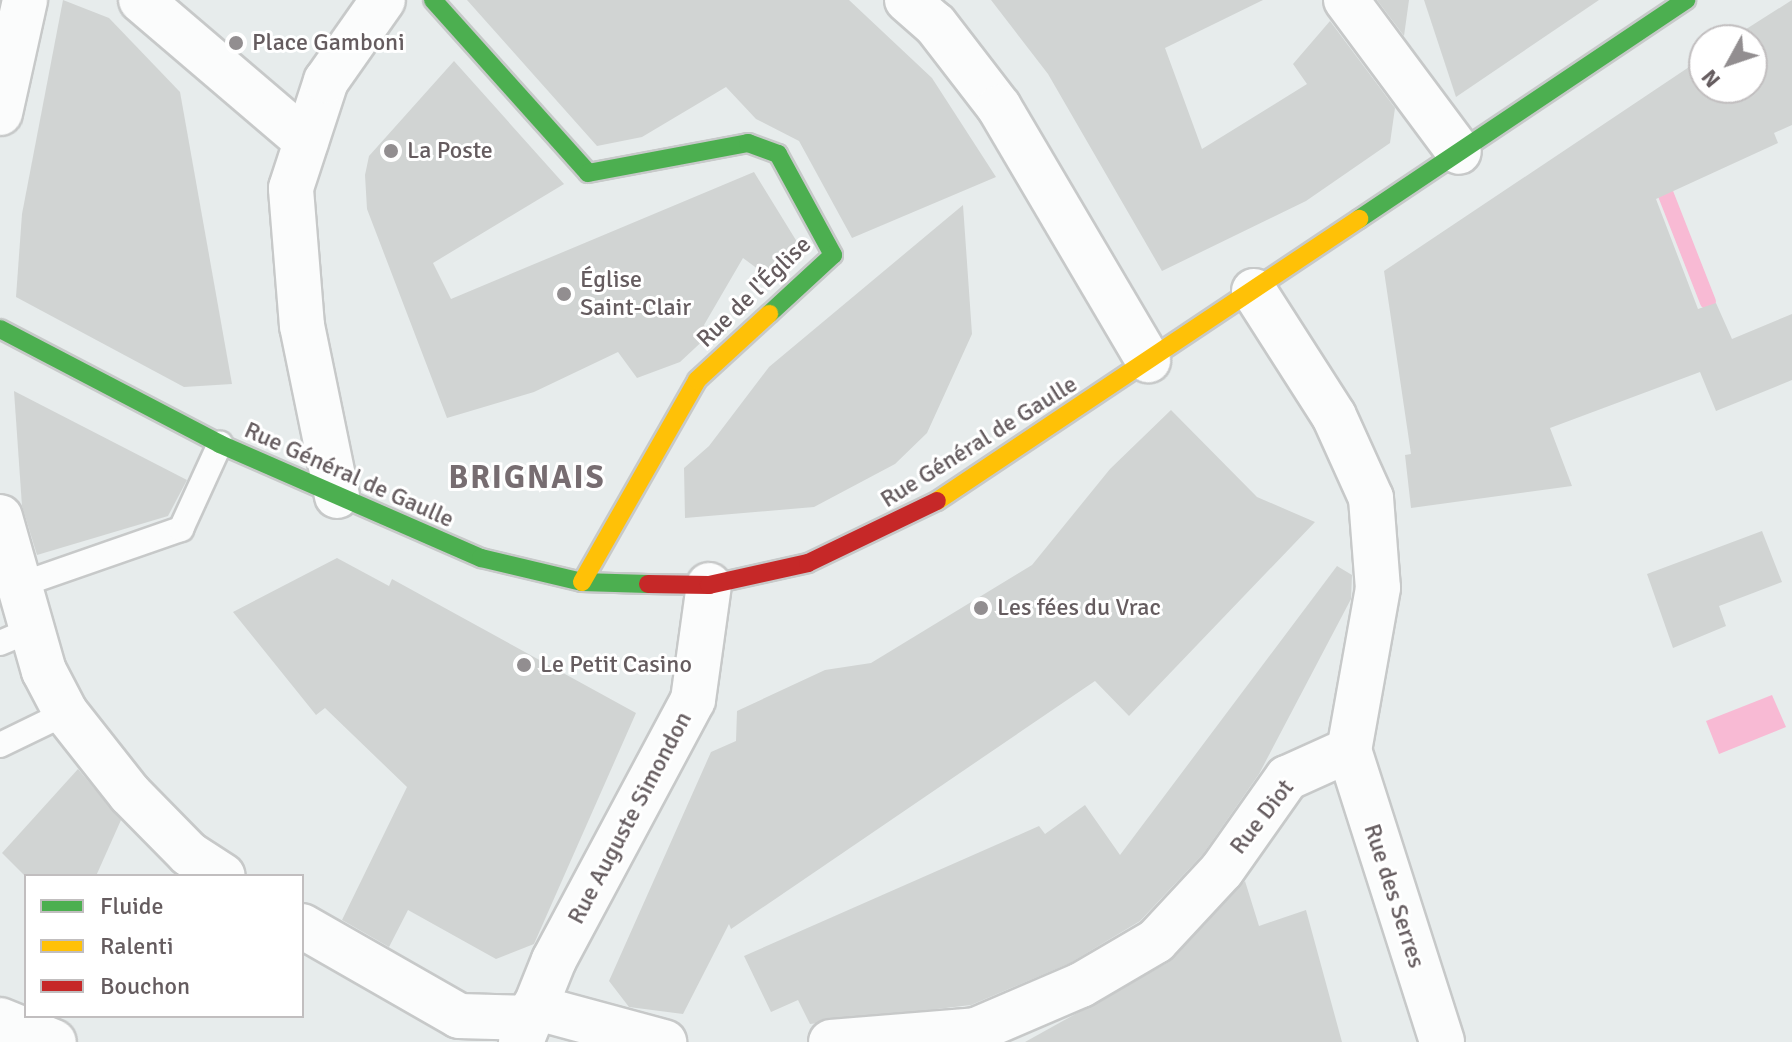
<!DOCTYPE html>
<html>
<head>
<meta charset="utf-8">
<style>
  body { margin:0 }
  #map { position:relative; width:1792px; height:1042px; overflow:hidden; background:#e7ecec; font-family:Signika,sans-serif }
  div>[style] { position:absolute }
  .water>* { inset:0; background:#f8bad4 }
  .stream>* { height:16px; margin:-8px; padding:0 8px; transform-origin:8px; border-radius:8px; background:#f8bad4 }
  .building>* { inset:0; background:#d1d4d3 }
  .roads { filter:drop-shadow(2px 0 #c7c9c9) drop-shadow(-2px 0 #c7c9c9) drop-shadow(0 2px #c7c9c9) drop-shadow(0 -2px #c7c9c9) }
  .lane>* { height:24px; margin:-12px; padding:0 12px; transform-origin:12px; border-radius:12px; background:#fbfcfc }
  .street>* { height:44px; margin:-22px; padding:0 22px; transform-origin:22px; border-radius:22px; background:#fbfcfc }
  .fast>* { height:18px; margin:-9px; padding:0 9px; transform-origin:9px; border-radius:9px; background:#4caf50 }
  .slow>* { height:18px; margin:-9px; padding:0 9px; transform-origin:9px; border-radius:9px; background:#ffc107 }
  .jam>* { height:18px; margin:-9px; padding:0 9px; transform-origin:9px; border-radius:9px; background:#c62828 }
  .dots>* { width:22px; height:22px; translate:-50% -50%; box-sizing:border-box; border:4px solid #fff; border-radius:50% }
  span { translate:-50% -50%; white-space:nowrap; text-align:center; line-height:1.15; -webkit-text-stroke:6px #fff; paint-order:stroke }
  .poi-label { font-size:24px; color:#655c5f }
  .left { translate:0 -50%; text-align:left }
  .street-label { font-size:24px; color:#655c5f }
  .district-label { font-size:32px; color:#776d71; font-weight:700; letter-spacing:2px }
  .legend { position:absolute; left:24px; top:874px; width:280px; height:144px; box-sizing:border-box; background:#fff; border:2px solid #c1bebf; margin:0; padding:10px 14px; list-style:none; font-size:24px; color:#655c5f }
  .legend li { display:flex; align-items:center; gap:16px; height:40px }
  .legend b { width:40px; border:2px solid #c1bebf }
  .north { position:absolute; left:1688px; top:24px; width:80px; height:80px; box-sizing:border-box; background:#fff; border:2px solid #c1bebf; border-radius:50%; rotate:230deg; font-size:22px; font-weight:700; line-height:32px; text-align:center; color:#655c5f }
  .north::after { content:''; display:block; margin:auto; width:28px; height:36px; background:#928e90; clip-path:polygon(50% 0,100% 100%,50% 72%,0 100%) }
</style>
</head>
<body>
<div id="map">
  <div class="water">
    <div style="clip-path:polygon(1772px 695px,1786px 727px,1719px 754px,1706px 721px)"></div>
  </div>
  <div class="stream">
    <div style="left:1659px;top:177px;width:134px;rotate:68.6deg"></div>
  </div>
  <div class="building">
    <div style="clip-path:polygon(63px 0,109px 18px,180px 92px,232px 384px,184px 387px,16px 297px,22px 214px)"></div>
    <div style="clip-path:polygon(467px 0,849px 0,932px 78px,996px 177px,852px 238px,799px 141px,756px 119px,726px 87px,642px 137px,597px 146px)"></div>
    <div style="clip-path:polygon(991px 0,1263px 0,1165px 48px,1202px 149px,1307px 84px,1293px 64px,1330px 21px,1395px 108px,1390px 143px,1306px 201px,1162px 271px,1048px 74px)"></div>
    <div style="clip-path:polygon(1377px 0,1409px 0,1404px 36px)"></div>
    <div style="clip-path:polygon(1424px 0,1599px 0,1456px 97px)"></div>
    <div style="clip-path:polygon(1792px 0,1792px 125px,1774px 133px,1778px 143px,1656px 199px,1698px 309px,1716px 303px,1732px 339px,1792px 314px,1792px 380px,1716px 411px,1700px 372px,1550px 428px,1572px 486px,1411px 508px,1405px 455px,1411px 454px,1384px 271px,1704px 57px,1704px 88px,1752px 88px,1752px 40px,1729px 40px)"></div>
    <div style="clip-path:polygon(454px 61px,564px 184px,433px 263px,451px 299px,754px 172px,802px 250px,766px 275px,743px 258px,704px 325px,709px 335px,680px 362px,637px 378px,618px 352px,534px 392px,447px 418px,367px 209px,365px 175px,369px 156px)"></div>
    <div style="clip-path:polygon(963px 205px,972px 334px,927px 433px,895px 464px,814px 507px,685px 518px,684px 468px,709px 446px,769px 367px)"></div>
    <div style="clip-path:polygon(14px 391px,187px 480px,168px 516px,37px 555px,22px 506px)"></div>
    <div style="clip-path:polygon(1171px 410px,1257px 497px,1315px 522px,1129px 716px,1095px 681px,731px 929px,729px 924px,683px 1014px,629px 1007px,609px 981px,711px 752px,736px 741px,737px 711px,825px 670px,871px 663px,1032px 565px,1110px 469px)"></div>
    <div style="clip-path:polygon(1762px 531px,1782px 582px,1719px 606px,1726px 626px,1673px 648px,1647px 574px)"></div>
    <div style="clip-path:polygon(337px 558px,389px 586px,392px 579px,636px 713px,534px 944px,496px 959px,408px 910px,389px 947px,342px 920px,407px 787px,325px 708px,316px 715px,233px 612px)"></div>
    <div style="clip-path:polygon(1337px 566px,1352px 575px,1351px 599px,1259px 774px,1203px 854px,1140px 921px,1070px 963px,971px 1005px,810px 1024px,798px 1000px,771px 1012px,744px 956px,1039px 826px,1045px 834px,1085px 805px,1120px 855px)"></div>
    <div style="clip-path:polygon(78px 769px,121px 820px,96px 876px,25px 876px,2px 853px)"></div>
    <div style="clip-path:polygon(1245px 881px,1259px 926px,1306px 910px,1342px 1042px,1025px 1042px,1169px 962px)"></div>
  </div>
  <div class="roads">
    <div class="lane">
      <div style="left:17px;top:586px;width:174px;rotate:-19.2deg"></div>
      <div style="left:181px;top:529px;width:94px;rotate:-65.4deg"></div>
      <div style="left:0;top:643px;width:33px;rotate:-23deg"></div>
      <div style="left:0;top:745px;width:73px;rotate:-25.9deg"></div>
    </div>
    <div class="street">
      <div style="left:141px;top:0;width:217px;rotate:40.5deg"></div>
      <div style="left:907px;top:0;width:37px;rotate:41deg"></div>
      <div style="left:935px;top:24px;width:105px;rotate:52.4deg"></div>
      <div style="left:999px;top:107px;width:294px;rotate:59.5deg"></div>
      <div style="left:1346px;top:0;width:189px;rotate:53.4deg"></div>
      <div style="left:0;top:113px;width:116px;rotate:-77.5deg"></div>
      <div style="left:1254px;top:291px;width:148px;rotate:57.4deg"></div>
      <div style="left:1334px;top:416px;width:90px;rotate:65.7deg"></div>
      <div style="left:1371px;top:498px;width:90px;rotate:85.6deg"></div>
      <div style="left:1378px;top:588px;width:165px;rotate:100.1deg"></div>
      <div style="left:1349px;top:750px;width:306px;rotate:72.3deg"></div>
      <div style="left:337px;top:496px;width:174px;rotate:-101.6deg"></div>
      <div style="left:302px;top:326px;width:138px;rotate:-94.6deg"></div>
      <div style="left:291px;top:188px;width:113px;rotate:-71.9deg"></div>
      <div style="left:326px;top:81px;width:99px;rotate:-54.9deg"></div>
      <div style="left:0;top:517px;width:160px;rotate:74.1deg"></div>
      <div style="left:44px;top:671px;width:47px;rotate:62.4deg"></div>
      <div style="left:66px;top:713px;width:103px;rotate:51.7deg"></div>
      <div style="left:130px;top:794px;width:84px;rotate:45.5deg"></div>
      <div style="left:189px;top:854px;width:40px;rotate:32.9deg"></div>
      <div style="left:302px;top:926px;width:181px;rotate:29.8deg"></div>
      <div style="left:459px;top:1016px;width:71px;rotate:1.6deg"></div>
      <div style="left:534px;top:1007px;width:135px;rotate:15.1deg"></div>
      <div style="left:0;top:1020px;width:58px;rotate:22.2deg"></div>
      <div style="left:521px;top:1042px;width:88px;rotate:-68.1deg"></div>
      <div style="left:554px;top:960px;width:295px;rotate:-61.9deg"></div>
      <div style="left:693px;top:700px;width:116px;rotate:-82.1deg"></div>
      <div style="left:831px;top:1042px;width:145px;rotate:-4.7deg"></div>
      <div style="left:976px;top:1030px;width:114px;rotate:-23.2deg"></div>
      <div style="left:1081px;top:985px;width:87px;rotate:-30.4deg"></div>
      <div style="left:1156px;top:941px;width:97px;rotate:-47.1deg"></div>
      <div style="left:1222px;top:870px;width:113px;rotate:-54.8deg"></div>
      <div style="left:1287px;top:778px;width:68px;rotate:-24.3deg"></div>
    </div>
    <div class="fast">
      <div style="left:433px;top:0;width:232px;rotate:48.1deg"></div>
      <div style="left:588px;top:173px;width:163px;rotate:-10.6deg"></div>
      <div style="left:748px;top:143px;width:32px;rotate:20deg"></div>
      <div style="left:778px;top:154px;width:115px;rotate:61.4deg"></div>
      <div style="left:833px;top:255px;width:87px;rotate:137.3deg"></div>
      <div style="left:1359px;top:219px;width:394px;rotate:-33.8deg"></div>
      <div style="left:0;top:329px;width:248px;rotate:27.6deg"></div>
      <div style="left:220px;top:444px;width:285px;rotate:23.6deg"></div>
      <div style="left:481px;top:558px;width:104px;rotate:13.4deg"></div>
      <div style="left:582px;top:582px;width:66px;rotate:1.7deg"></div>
    </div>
    <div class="slow">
      <div style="left:937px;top:501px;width:508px;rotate:-33.75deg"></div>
      <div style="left:582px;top:582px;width:232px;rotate:-60.3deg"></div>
      <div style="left:697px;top:380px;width:98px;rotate:-42.5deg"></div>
    </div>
    <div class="jam">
      <div style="left:648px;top:584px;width:61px;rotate:0.9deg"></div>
      <div style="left:709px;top:585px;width:101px;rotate:-12.5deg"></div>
      <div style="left:808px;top:563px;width:143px;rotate:-25.7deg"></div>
    </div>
  </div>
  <div class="dots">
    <div style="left:236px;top:43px;background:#928e90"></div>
    <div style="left:391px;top:151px;background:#928e90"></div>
    <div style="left:564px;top:294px;background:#928e90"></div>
    <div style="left:981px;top:608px;background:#928e90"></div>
    <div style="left:524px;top:665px;background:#928e90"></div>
  </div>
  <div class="poi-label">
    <span class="left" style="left:252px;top:43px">Place Gamboni</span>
    <span class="left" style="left:407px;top:151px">La Poste</span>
    <span class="left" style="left:580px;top:294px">Église<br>Saint-Clair</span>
    <span class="left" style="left:997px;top:608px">Les fées du Vrac</span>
    <span class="left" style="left:540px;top:665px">Le Petit Casino</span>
  </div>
  <div class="street-label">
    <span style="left:754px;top:292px;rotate:-44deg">Rue de l'Église</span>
    <span style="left:979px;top:442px;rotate:-32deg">Rue Général de Gaulle</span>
    <span style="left:349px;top:475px;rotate:24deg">Rue Général de Gaulle</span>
    <span style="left:1262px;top:817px;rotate:-52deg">Rue Diot</span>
    <span style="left:630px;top:818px;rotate:-62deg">Rue Auguste Simondon</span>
    <span style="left:1394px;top:896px;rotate:72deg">Rue des Serres</span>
  </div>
  <div class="district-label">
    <span style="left:527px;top:478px">BRIGNAIS</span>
  </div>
  <ul class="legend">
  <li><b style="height:10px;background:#4caf50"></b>Fluide</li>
  <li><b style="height:10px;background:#ffc107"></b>Ralenti</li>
  <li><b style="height:10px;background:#c62828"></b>Bouchon</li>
  </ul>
  <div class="north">N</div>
</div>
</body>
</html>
